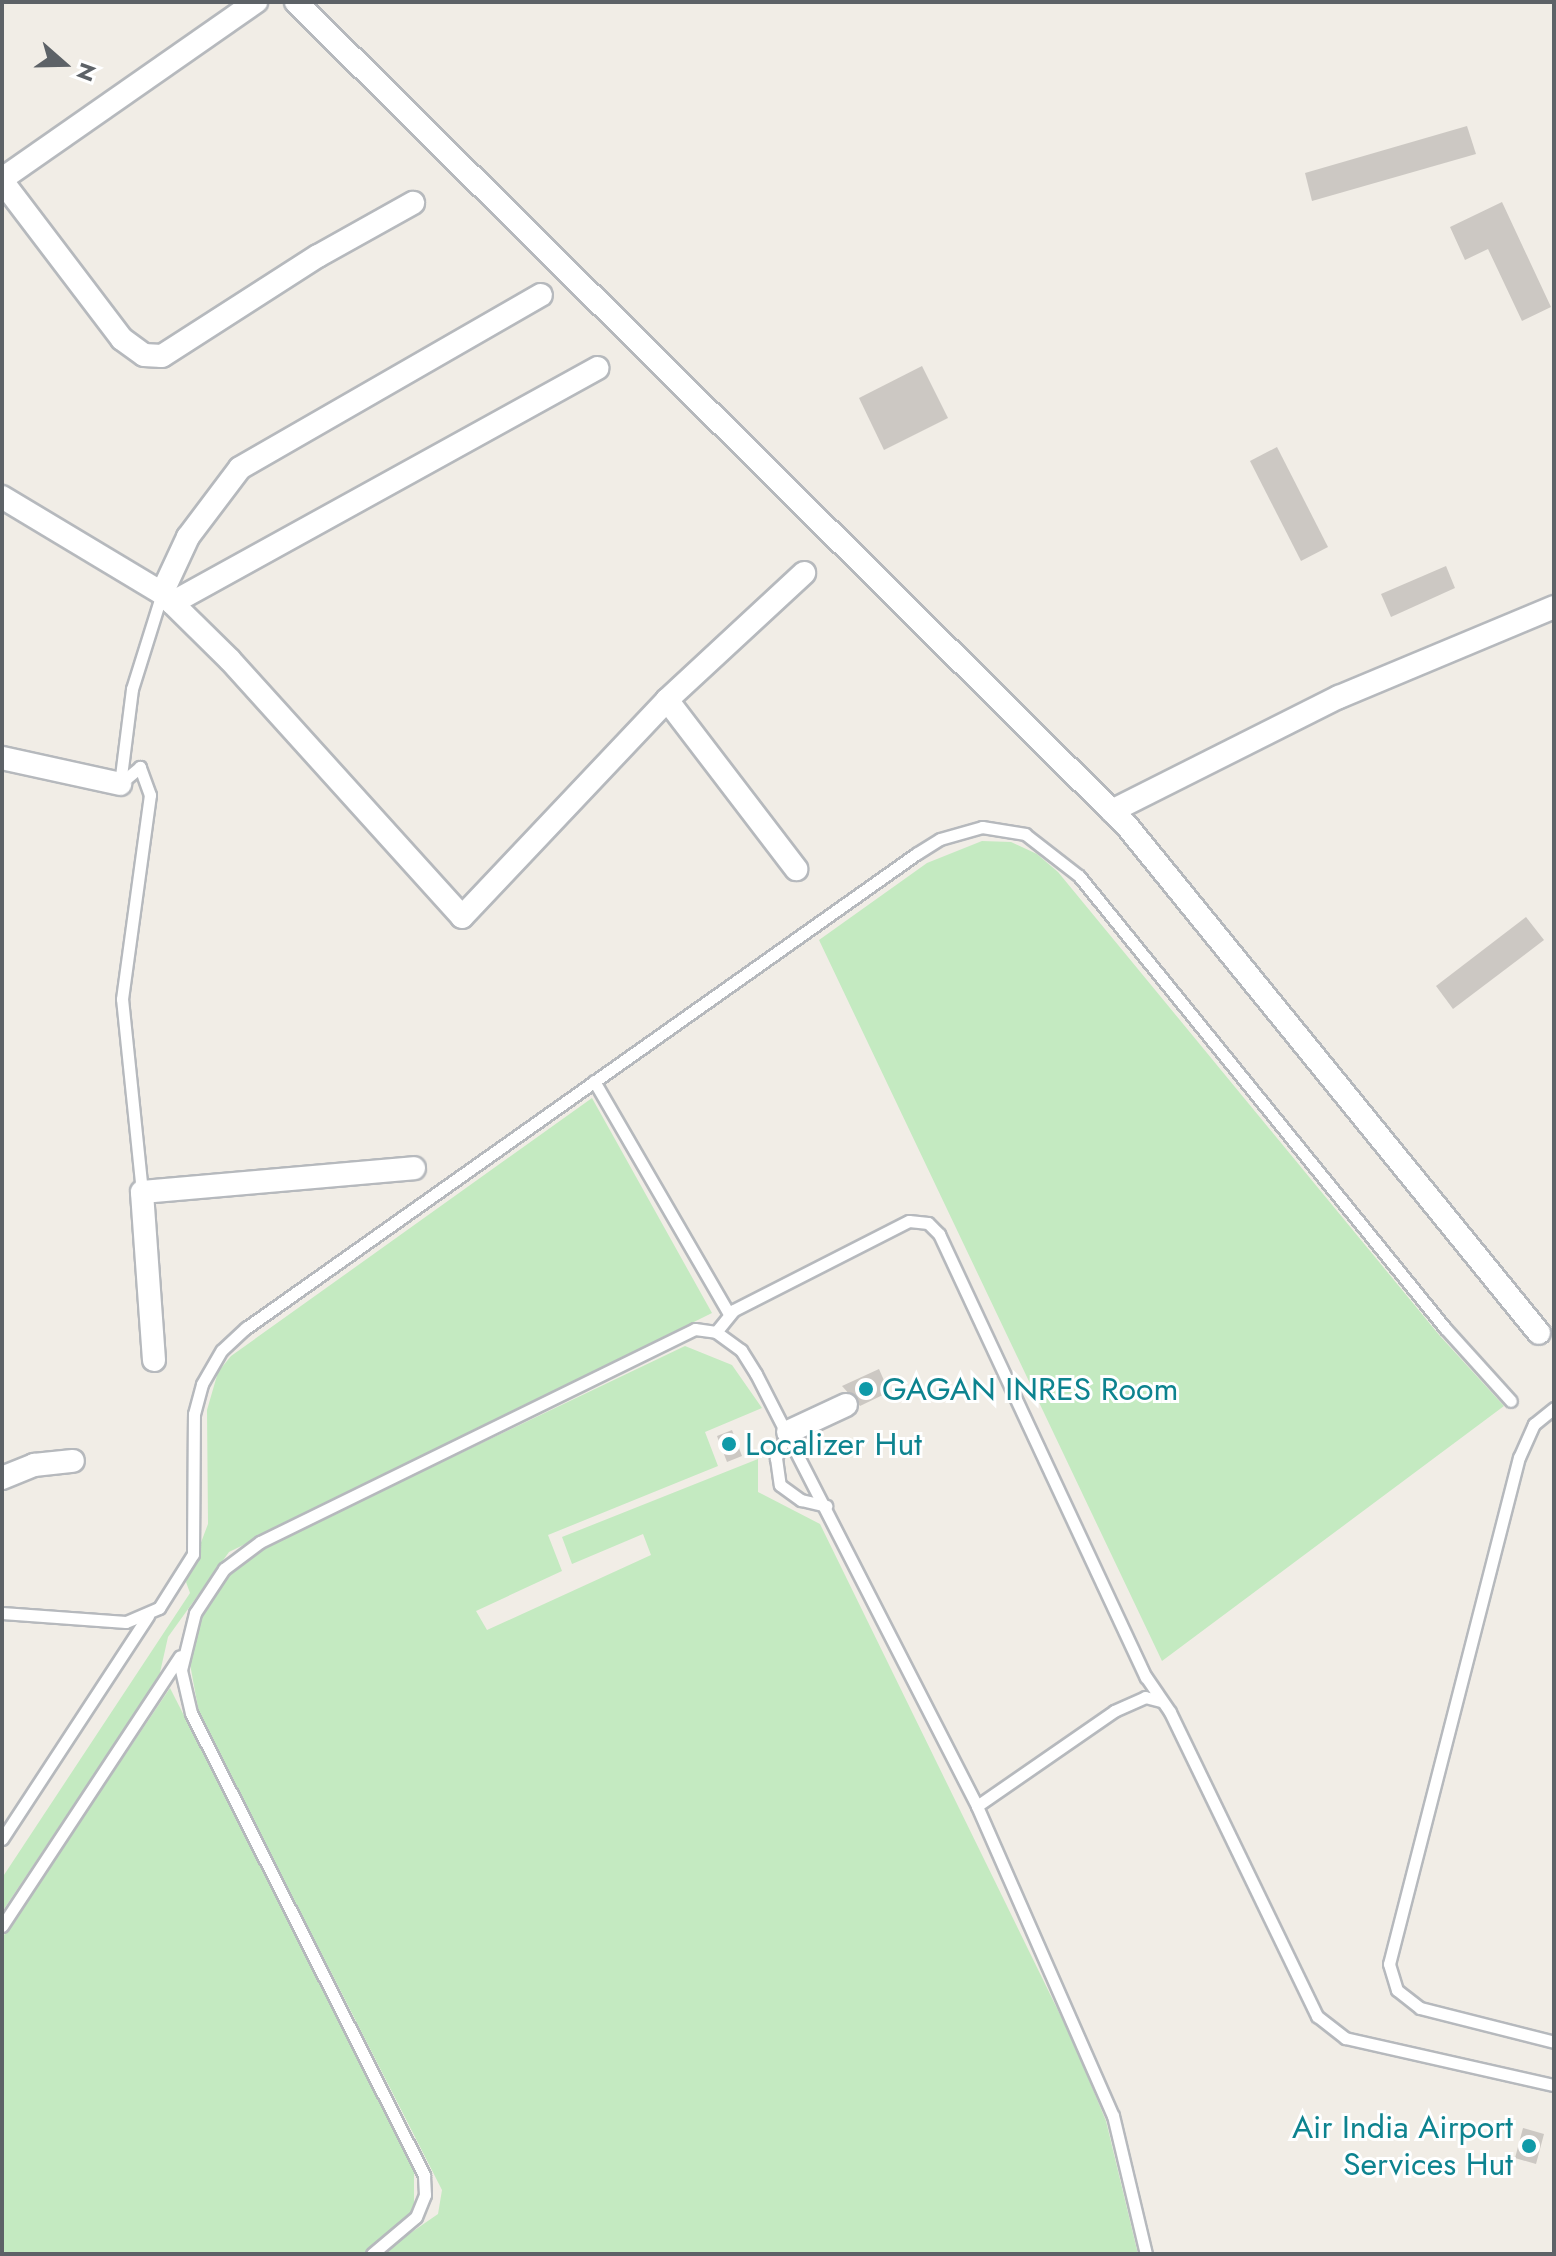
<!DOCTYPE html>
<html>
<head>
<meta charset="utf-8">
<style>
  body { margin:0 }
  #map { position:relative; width:1556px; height:2256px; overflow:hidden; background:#f1ede6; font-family:Jost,sans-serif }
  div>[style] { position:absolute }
  .green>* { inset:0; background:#c4eac1 }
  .building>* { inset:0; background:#ccc8c3 }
  .roads { filter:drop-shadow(2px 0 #b6b9bd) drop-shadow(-2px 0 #b6b9bd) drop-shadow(0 2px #b6b9bd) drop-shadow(0 -2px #b6b9bd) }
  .service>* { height:11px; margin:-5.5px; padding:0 5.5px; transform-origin:5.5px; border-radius:5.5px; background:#fff }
  .minor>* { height:22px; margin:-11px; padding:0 11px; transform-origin:11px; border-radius:11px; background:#fff }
  .dots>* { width:22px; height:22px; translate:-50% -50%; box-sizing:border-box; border:4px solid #fff; border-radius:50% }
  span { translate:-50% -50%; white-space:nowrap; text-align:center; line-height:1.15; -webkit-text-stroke:6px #fff; paint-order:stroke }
  .culture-label { font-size:32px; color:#0d838f }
  .left { translate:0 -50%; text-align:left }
  .right { translate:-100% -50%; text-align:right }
  .frame { position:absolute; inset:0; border:4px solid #5d6267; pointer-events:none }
  .north { position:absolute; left:24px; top:24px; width:80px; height:80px; -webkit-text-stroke:6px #fff; paint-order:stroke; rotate:110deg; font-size:22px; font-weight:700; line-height:32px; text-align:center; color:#5d6267 }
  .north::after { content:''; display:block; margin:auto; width:28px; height:36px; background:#5d6267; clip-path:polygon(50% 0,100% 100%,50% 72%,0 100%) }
</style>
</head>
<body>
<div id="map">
  <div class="green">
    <div style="clip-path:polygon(982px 841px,1011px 842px,1037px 854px,1058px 872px,1440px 1336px,1504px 1406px,1162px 1661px,819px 940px,927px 863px)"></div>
    <div style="clip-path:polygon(592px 1098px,712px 1313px,229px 1552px,168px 1637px,159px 1677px,2px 1912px,2px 1878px,190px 1593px,186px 1582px,208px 1524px,207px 1410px,218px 1372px,231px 1356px)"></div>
    <div style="clip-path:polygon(685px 1346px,732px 1365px,762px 1408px,705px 1432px,718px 1466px,548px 1535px,562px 1571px,476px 1611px,487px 1630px,651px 1555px,643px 1534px,572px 1564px,562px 1537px,758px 1459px,758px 1492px,820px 1524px,1073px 2041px,1106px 2121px,1138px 2254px,380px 2254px,438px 2214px,442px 2190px,199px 1713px,190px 1664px,198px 1624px,221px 1582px,255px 1551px)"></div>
    <div style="clip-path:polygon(170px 1688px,414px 2168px,414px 2209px,364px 2254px,2px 2254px,2px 1938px)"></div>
  </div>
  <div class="building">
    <div style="clip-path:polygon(1467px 126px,1476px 154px,1312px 201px,1305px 173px)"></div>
    <div style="clip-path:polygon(1502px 202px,1551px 307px,1522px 321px,1488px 249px,1465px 260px,1450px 227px)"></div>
    <div style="clip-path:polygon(922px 366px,948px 418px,884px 450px,859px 398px)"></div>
    <div style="clip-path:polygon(1277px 447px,1328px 547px,1301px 561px,1250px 461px)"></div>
    <div style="clip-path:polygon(1446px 566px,1455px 588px,1391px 617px,1381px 594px)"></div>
    <div style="clip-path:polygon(1526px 917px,1544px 940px,1453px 1009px,1436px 986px)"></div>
    <div style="clip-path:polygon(879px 1369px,889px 1392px,860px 1406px,842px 1386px)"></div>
    <div style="clip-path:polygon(732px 1430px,742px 1456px,727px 1462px,717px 1436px)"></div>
    <div style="clip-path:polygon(1523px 2128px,1544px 2134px,1536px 2164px,1515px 2158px)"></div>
  </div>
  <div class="roads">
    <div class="service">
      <div style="left:594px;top:1081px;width:269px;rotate:59.9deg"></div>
      <div style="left:142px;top:1192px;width:194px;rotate:-95.9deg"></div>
      <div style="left:122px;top:999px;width:206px;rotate:-82.2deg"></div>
      <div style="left:150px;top:795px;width:30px;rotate:-110deg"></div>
      <div style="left:140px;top:767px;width:26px;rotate:140deg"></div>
      <div style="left:120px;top:784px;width:96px;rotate:-82.8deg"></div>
      <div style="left:132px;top:689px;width:101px;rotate:-72.6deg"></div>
      <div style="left:716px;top:1332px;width:31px;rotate:36deg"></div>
      <div style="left:741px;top:1350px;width:28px;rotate:58deg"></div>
      <div style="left:756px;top:1374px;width:485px;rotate:62.9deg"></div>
      <div style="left:1554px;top:1408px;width:26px;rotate:141deg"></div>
      <div style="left:1534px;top:1424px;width:36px;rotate:114deg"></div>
      <div style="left:1519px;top:1457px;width:523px;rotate:104.38deg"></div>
      <div style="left:1389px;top:1964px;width:27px;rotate:73deg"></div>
      <div style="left:1397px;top:1990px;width:29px;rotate:38deg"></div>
      <div style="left:1420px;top:2008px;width:138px;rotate:14.2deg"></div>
      <div style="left:788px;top:1432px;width:29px;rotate:115deg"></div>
      <div style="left:776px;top:1458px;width:27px;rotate:82deg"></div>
      <div style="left:780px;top:1485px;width:26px;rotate:36deg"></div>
      <div style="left:801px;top:1500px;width:26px;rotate:13deg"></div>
      <div style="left:2px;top:1613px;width:124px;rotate:4.2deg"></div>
      <div style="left:126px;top:1622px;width:36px;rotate:-23deg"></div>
      <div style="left:159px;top:1608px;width:64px;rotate:-57.8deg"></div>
      <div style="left:193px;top:1554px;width:140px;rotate:-89.6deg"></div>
      <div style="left:194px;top:1414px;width:31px;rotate:-75deg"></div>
      <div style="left:202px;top:1384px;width:39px;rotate:-60deg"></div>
      <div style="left:222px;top:1350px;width:33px;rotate:-43deg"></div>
      <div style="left:246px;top:1328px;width:821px;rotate:-35.28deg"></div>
      <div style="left:916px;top:854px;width:28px;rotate:-32deg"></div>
      <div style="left:940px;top:839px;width:44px;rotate:-15.9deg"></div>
      <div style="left:982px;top:827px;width:44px;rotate:9.2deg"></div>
      <div style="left:1025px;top:834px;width:68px;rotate:37.9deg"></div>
      <div style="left:1079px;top:876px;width:582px;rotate:51deg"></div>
      <div style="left:1445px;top:1328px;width:98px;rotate:47.9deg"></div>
      <div style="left:2px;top:1839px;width:267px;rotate:-56.8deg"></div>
      <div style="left:2px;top:1926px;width:323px;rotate:-56.6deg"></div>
      <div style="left:372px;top:2254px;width:57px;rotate:-40.1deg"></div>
      <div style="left:416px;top:2217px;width:24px;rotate:-68deg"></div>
      <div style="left:425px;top:2195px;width:20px;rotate:-93deg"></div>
      <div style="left:424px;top:2175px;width:517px;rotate:-116.76deg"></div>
      <div style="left:191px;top:1713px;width:44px;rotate:-103.1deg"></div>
      <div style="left:181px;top:1670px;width:59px;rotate:-76.2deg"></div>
      <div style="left:195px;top:1613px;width:53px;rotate:-56.6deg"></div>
      <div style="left:224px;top:1569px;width:45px;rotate:-36.9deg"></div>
      <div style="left:260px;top:1542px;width:484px;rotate:-26.1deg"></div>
      <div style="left:695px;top:1329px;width:21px;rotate:8deg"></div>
      <div style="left:716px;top:1332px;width:28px;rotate:-51deg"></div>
      <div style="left:734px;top:1310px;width:196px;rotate:-27deg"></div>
      <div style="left:909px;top:1221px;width:19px;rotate:6deg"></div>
      <div style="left:928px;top:1223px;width:16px;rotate:45deg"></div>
      <div style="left:939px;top:1234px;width:489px;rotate:65deg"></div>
      <div style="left:1146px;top:1677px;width:42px;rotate:55.6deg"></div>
      <div style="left:1170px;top:1712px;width:338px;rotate:64.2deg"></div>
      <div style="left:1317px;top:2016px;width:36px;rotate:38deg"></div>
      <div style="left:1345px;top:2038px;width:214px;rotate:12.7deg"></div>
      <div style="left:1146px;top:2254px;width:142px;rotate:-103.4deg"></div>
      <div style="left:1113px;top:2116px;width:339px;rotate:-113.7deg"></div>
      <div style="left:977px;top:1806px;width:167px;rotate:-34.7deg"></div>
      <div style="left:1114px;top:1711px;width:34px;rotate:-24deg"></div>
      <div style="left:1145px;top:1697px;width:16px;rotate:14deg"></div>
    </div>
    <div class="minor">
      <div style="left:296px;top:2px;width:1170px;rotate:44.76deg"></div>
      <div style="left:1127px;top:826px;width:653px;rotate:50.9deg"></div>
      <div style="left:2px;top:179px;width:310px;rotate:-34.9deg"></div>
      <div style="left:2px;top:181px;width:198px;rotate:52.8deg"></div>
      <div style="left:122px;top:339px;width:27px;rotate:36deg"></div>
      <div style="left:144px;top:355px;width:18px;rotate:3deg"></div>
      <div style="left:162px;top:356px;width:185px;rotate:-32.7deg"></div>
      <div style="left:318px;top:256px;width:109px;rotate:-29.2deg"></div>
      <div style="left:2px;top:497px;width:187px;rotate:31deg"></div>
      <div style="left:162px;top:593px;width:95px;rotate:44.6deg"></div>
      <div style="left:230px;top:660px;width:346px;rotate:47.9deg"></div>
      <div style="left:462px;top:917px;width:299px;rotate:-46.6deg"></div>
      <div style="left:667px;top:700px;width:187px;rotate:-42.8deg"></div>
      <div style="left:162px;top:593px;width:62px;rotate:-65.1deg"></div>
      <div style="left:188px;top:537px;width:86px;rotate:-53deg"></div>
      <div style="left:240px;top:468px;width:347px;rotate:-29.9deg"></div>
      <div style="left:172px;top:603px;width:486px;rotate:-28.9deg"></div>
      <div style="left:667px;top:700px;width:213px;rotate:52.6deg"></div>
      <div style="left:2px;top:758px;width:121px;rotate:12.4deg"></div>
      <div style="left:1112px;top:811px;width:254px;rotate:-26.7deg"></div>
      <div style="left:1339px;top:697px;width:233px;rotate:-22.7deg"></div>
      <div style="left:154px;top:1360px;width:168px;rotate:-94.1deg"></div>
      <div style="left:142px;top:1192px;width:273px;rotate:-5deg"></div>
      <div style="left:788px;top:1432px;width:64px;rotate:-25deg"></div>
      <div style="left:2px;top:1478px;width:35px;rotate:-22deg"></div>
      <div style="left:34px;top:1465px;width:39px;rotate:-6deg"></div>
    </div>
  </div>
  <div class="dots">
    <div style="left:866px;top:1389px;background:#0f9aa8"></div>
    <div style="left:729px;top:1444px;background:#0f9aa8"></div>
    <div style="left:1529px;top:2146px;background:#0f9aa8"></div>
  </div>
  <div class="culture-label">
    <span class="left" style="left:882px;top:1389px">GAGAN INRES Room</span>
    <span class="left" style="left:745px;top:1444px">Localizer Hut</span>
    <span class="right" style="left:1513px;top:2146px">Air India Airport<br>Services Hut</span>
  </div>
  <div class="frame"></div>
  <div class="north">N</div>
</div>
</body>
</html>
